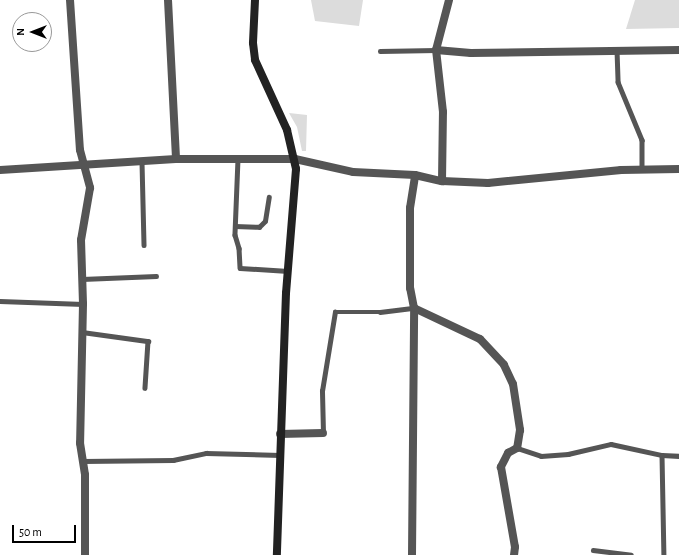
<!DOCTYPE html>
<html>
<head>
<meta charset="utf-8">
<style>
  body { margin:0 }
  #map { position:relative; width:679px; height:555px; overflow:hidden; background:#fff; font-family:"Alegreya Sans",sans-serif }
  div>[style] { position:absolute }
  .green>* { inset:0; background:#dcdcdc }
  .lane>* { height:4.5px; margin:-2.25px; padding:0 2.25px; transform-origin:2.25px; border-radius:2.25px; background:#555 }
  .street>* { height:8px; margin:-4px; padding:0 4px; transform-origin:4px; border-radius:4px; background:#555 }
  .secondary>* { height:8px; margin:-4px; padding:0 4px; transform-origin:4px; border-radius:4px; background:#222 }
  span { translate:-50% -50%; white-space:nowrap; text-align:center; line-height:1.15; -webkit-text-stroke:4px #fff; paint-order:stroke }
  .north { position:absolute; left:12px; top:12px; width:40px; height:40px; box-sizing:border-box; background:#fff; border:1px solid #999; border-radius:50%; rotate:270deg; font-size:11px; font-weight:700; line-height:16px; text-align:center; color:#000 }
  .north::after { content:''; display:block; margin:auto; width:14px; height:18px; background:#000; clip-path:polygon(50% 0,100% 100%,50% 72%,0 100%) }
  .scale { position:absolute; left:12px; top:525px; width:64px; height:18px; box-sizing:border-box; border:2px solid #000; border-top:0; padding-left:5px; font-size:12px; line-height:14px; white-space:nowrap; color:#000; -webkit-text-stroke:3px #fff; paint-order:stroke }
</style>
</head>
<body>
<div id="map">
  <div class="green">
    <div style="clip-path:polygon(311px 0,363px 0,359px 26px,315px 21px)"></div>
    <div style="clip-path:polygon(635px 0,679px 0,679px 28px,626px 29px)"></div>
    <div style="clip-path:polygon(289px 113px,307px 115px,306px 151px,302px 151px,297px 127px)"></div>
  </div>
  <div class="lane">
    <div style="left:617px;top:50px;width:32px;rotate:88deg"></div>
    <div style="left:618px;top:82px;width:63px;rotate:67.5deg"></div>
    <div style="left:642px;top:140px;width:30px;rotate:90deg"></div>
    <div style="left:380px;top:51px;width:56px;rotate:-1deg"></div>
    <div style="left:238px;top:159px;width:76px;rotate:92.3deg"></div>
    <div style="left:235px;top:235px;width:14px;rotate:73deg"></div>
    <div style="left:239px;top:248px;width:20px;rotate:87deg"></div>
    <div style="left:240px;top:268px;width:48px;rotate:3.6deg"></div>
    <div style="left:142px;top:162px;width:83px;rotate:88.6deg"></div>
    <div style="left:235px;top:226px;width:24px;rotate:2deg"></div>
    <div style="left:259px;top:227px;width:8px;rotate:-45deg"></div>
    <div style="left:265px;top:221px;width:24px;rotate:-81deg"></div>
    <div style="left:82px;top:279px;width:74px;rotate:-2.3deg"></div>
    <div style="left:0;top:301px;width:83px;rotate:2.1deg"></div>
    <div style="left:82px;top:332px;width:67px;rotate:7.8deg"></div>
    <div style="left:148px;top:341px;width:47px;rotate:93.7deg"></div>
    <div style="left:323px;top:433px;width:42px;rotate:-91.4deg"></div>
    <div style="left:322px;top:391px;width:80px;rotate:-80.7deg"></div>
    <div style="left:335px;top:312px;width:45px"></div>
    <div style="left:380px;top:312px;width:34px;rotate:-7deg"></div>
    <div style="left:517px;top:448px;width:25px;rotate:18deg"></div>
    <div style="left:541px;top:456px;width:27px;rotate:-4deg"></div>
    <div style="left:568px;top:454px;width:44px;rotate:-13.1deg"></div>
    <div style="left:611px;top:444px;width:52px;rotate:12.2deg"></div>
    <div style="left:662px;top:455px;width:17px;rotate:3deg"></div>
    <div style="left:662px;top:455px;width:100px;rotate:88.9deg"></div>
    <div style="left:83px;top:461px;width:90px;rotate:-0.6deg"></div>
    <div style="left:173px;top:460px;width:34px;rotate:-12deg"></div>
    <div style="left:206px;top:453px;width:74px;rotate:1.5deg"></div>
    <div style="left:593px;top:550px;width:38px;rotate:7deg"></div>
  </div>
  <div class="street">
    <div style="left:70px;top:0;width:150px;rotate:86.2deg"></div>
    <div style="left:80px;top:150px;width:39px;rotate:75deg"></div>
    <div style="left:90px;top:188px;width:53px;rotate:99.8deg"></div>
    <div style="left:81px;top:240px;width:64px;rotate:88.2deg"></div>
    <div style="left:83px;top:304px;width:139px;rotate:91.2deg"></div>
    <div style="left:80px;top:443px;width:32px;rotate:81deg"></div>
    <div style="left:85px;top:475px;width:80px;rotate:90deg"></div>
    <div style="left:168px;top:0;width:159px;rotate:87.1deg"></div>
    <div style="left:436px;top:50px;width:35px;rotate:5deg"></div>
    <div style="left:471px;top:53px;width:208px;rotate:-0.8deg"></div>
    <div style="left:0;top:170px;width:176px;rotate:-3.6deg"></div>
    <div style="left:176px;top:159px;width:119px"></div>
    <div style="left:295px;top:159px;width:59px;rotate:12.6deg"></div>
    <div style="left:353px;top:172px;width:62px;rotate:2.8deg"></div>
    <div style="left:415px;top:175px;width:28px;rotate:13deg"></div>
    <div style="left:442px;top:181px;width:46px;rotate:2.5deg"></div>
    <div style="left:488px;top:183px;width:134px;rotate:-5.6deg"></div>
    <div style="left:621px;top:170px;width:58px;rotate:-1deg"></div>
    <div style="left:442px;top:181px;width:69px;rotate:-89.2deg"></div>
    <div style="left:443px;top:112px;width:62px;rotate:-96.4deg"></div>
    <div style="left:436px;top:50px;width:52px;rotate:-75.4deg"></div>
    <div style="left:414px;top:308px;width:73px;rotate:25.2deg"></div>
    <div style="left:480px;top:339px;width:35px;rotate:47deg"></div>
    <div style="left:504px;top:365px;width:21px;rotate:65deg"></div>
    <div style="left:513px;top:384px;width:47px;rotate:81.3deg"></div>
    <div style="left:520px;top:430px;width:18px;rotate:99deg"></div>
    <div style="left:517px;top:448px;width:10px;rotate:151deg"></div>
    <div style="left:508px;top:453px;width:16px;rotate:117deg"></div>
    <div style="left:501px;top:467px;width:81px;rotate:80.1deg"></div>
    <div style="left:515px;top:547px;width:8px;rotate:97deg"></div>
    <div style="left:280px;top:434px;width:43px;rotate:-1.3deg"></div>
    <div style="left:412px;top:555px;width:247px;rotate:-89.5deg"></div>
    <div style="left:414px;top:308px;width:20px;rotate:-101deg"></div>
    <div style="left:410px;top:288px;width:80px;rotate:-90deg"></div>
    <div style="left:410px;top:208px;width:33px;rotate:-81deg"></div>
  </div>
  <div class="secondary">
    <div style="left:255px;top:0;width:43px;rotate:92.7deg"></div>
    <div style="left:253px;top:43px;width:17px;rotate:83deg"></div>
    <div style="left:255px;top:60px;width:77px;rotate:65.4deg"></div>
    <div style="left:287px;top:130px;width:40px;rotate:77deg"></div>
    <div style="left:296px;top:169px;width:124px;rotate:94.6deg"></div>
    <div style="left:286px;top:293px;width:262px;rotate:92deg"></div>
  </div>
  <div class="north">N</div>
  <div class="scale">50 m</div>
</div>
</body>
</html>
